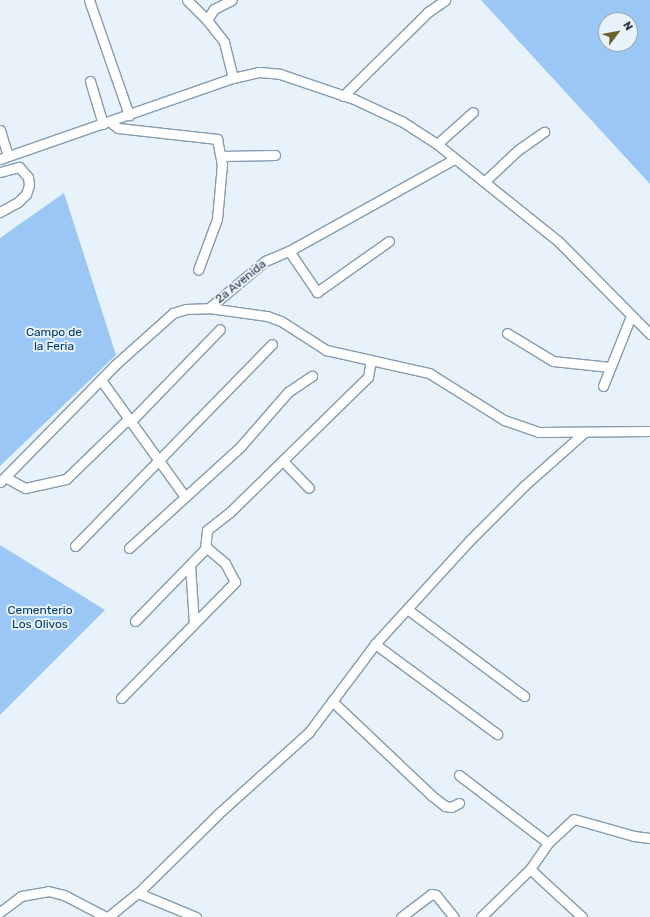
<!DOCTYPE html>
<html>
<head>
<meta charset="utf-8">
<style>
  body { margin:0 }
  #map { position:relative; width:650px; height:917px; overflow:hidden; background:#e8f2fb; font-family:Rubik,sans-serif }
  div>[style] { position:absolute }
  .green>* { inset:0; background:#9ac7f5 }
  .roads { filter:drop-shadow(1px 0 #859bb1) drop-shadow(-1px 0 #859bb1) drop-shadow(0 1px #859bb1) drop-shadow(0 -1px #859bb1) }
  .street>* { height:9px; margin:-4.5px; padding:0 4.5px; transform-origin:4.5px; border-radius:4.5px; background:#fff }
  span { translate:-50% -50%; white-space:nowrap; text-align:center; line-height:1.15; -webkit-text-stroke:4px #e8f2fb; paint-order:stroke }
  .street-label { font-size:12px; color:#303943 }
  .park-label { font-size:12px; color:#003a68 }
  .north { position:absolute; left:598px; top:12px; width:40px; height:40px; box-sizing:border-box; background:#e8f2fb; border:1px solid #9ea8b1; border-radius:50%; rotate:58deg; font-size:11px; font-weight:700; line-height:16px; text-align:center; color:#303943 }
  .north::after { content:''; display:block; margin:auto; width:14px; height:18px; background:#69602d; clip-path:polygon(50% 0,100% 100%,50% 72%,0 100%) }
</style>
</head>
<body>
<div id="map">
  <div class="green">
    <div style="clip-path:polygon(evenodd,481px 0,650px 0,650px 184px,481px 0,606px 20px,630px 20px,630px 44px,606px 44px,606px 20px)"></div>
    <div style="clip-path:polygon(64px 193px,116px 355px,0 466px,0 238px)"></div>
    <div style="clip-path:polygon(0 545px,105px 610px,0 715px)"></div>
  </div>
  <div class="roads">
    <div class="street">
      <div style="left:89px;top:0;width:122px;rotate:70.8deg"></div>
      <div style="left:187px;top:0;width:28px;rotate:45deg"></div>
      <div style="left:207px;top:20px;width:28px;rotate:52deg"></div>
      <div style="left:224px;top:42px;width:37px;rotate:76deg"></div>
      <div style="left:207px;top:20px;width:13px;rotate:-58deg"></div>
      <div style="left:214px;top:9px;width:20px;rotate:-27deg"></div>
      <div style="left:90px;top:81px;width:45px;rotate:73.2deg"></div>
      <div style="left:343px;top:96px;width:120px;rotate:-44.7deg"></div>
      <div style="left:428px;top:12px;width:21px;rotate:-35deg"></div>
      <div style="left:110px;top:122px;width:10px;rotate:37deg"></div>
      <div style="left:118px;top:128px;width:100px;rotate:6.3deg"></div>
      <div style="left:217px;top:139px;width:25px;rotate:79deg"></div>
      <div style="left:222px;top:164px;width:55px;rotate:95.2deg"></div>
      <div style="left:217px;top:219px;width:54px;rotate:110.4deg"></div>
      <div style="left:0;top:130px;width:27px;rotate:73deg"></div>
      <div style="left:437px;top:144px;width:48px;rotate:-41.6deg"></div>
      <div style="left:221px;top:156px;width:54px;rotate:-1.1deg"></div>
      <div style="left:0;top:159px;width:247px;rotate:-19.2deg"></div>
      <div style="left:233px;top:78px;width:27px;rotate:-13deg"></div>
      <div style="left:259px;top:72px;width:21px;rotate:5deg"></div>
      <div style="left:280px;top:74px;width:78px;rotate:18.7deg"></div>
      <div style="left:354px;top:99px;width:54px;rotate:25.1deg"></div>
      <div style="left:403px;top:122px;width:40px;rotate:32.9deg"></div>
      <div style="left:437px;top:144px;width:155px;rotate:38.7deg"></div>
      <div style="left:558px;top:241px;width:131px;rotate:45.3deg"></div>
      <div style="left:0;top:172px;width:20px;rotate:-15deg"></div>
      <div style="left:19px;top:167px;width:13px;rotate:48deg"></div>
      <div style="left:28px;top:177px;width:8px;rotate:83deg"></div>
      <div style="left:29px;top:185px;width:9px;rotate:108deg"></div>
      <div style="left:26px;top:194px;width:11px;rotate:135deg"></div>
      <div style="left:18px;top:202px;width:21px;rotate:151deg"></div>
      <div style="left:484px;top:182px;width:47px;rotate:-43.3deg"></div>
      <div style="left:518px;top:150px;width:32px;rotate:-35deg"></div>
      <div style="left:289px;top:251px;width:50px;rotate:55.7deg"></div>
      <div style="left:317px;top:292px;width:88px;rotate:-35.3deg"></div>
      <div style="left:209px;top:308px;width:73px;rotate:-40deg"></div>
      <div style="left:265px;top:261px;width:26px;rotate:-23deg"></div>
      <div style="left:289px;top:251px;width:189px;rotate:-29.1deg"></div>
      <div style="left:507px;top:333px;width:54px;rotate:31.3deg"></div>
      <div style="left:553px;top:361px;width:57px;rotate:6deg"></div>
      <div style="left:101px;top:380px;width:144px;rotate:54.3deg"></div>
      <div style="left:603px;top:386px;width:75px;rotate:-68.2deg"></div>
      <div style="left:130px;top:422px;width:129px;rotate:-45.9deg"></div>
      <div style="left:283px;top:461px;width:37px;rotate:46deg"></div>
      <div style="left:5px;top:477px;width:23px;rotate:29deg"></div>
      <div style="left:25px;top:488px;width:42px;rotate:-12.4deg"></div>
      <div style="left:66px;top:479px;width:86px;rotate:-44.1deg"></div>
      <div style="left:0;top:482px;width:165px;rotate:-45.5deg"></div>
      <div style="left:116px;top:364px;width:76px;rotate:-41.8deg"></div>
      <div style="left:173px;top:313px;width:14px;rotate:-17deg"></div>
      <div style="left:186px;top:309px;width:23px;rotate:-2deg"></div>
      <div style="left:209px;top:308px;width:59px;rotate:7.9deg"></div>
      <div style="left:267px;top:316px;width:15px;rotate:20deg"></div>
      <div style="left:281px;top:321px;width:54px;rotate:32.8deg"></div>
      <div style="left:326px;top:350px;width:106px;rotate:12.6deg"></div>
      <div style="left:429px;top:373px;width:89px;rotate:32.1deg"></div>
      <div style="left:504px;top:420px;width:36px;rotate:19deg"></div>
      <div style="left:538px;top:432px;width:112px;rotate:-0.5deg"></div>
      <div style="left:75px;top:546px;width:282px;rotate:-45.7deg"></div>
      <div style="left:129px;top:548px;width:150px;rotate:-42.3deg"></div>
      <div style="left:240px;top:447px;width:73px;rotate:-48.9deg"></div>
      <div style="left:288px;top:392px;width:29px;rotate:-34deg"></div>
      <div style="left:190px;top:565px;width:58px;rotate:86.1deg"></div>
      <div style="left:407px;top:609px;width:146px;rotate:36.6deg"></div>
      <div style="left:135px;top:621px;width:100px;rotate:-45.8deg"></div>
      <div style="left:205px;top:549px;width:19px;rotate:-84deg"></div>
      <div style="left:207px;top:530px;width:29px;rotate:-38deg"></div>
      <div style="left:230px;top:512px;width:193px;rotate:-44.4deg"></div>
      <div style="left:368px;top:377px;width:17px;rotate:-80deg"></div>
      <div style="left:375px;top:644px;width:152px;rotate:36.4deg"></div>
      <div style="left:121px;top:698px;width:163px;rotate:-45.5deg"></div>
      <div style="left:235px;top:582px;width:21px;rotate:-118deg"></div>
      <div style="left:225px;top:563px;width:25px;rotate:-140deg"></div>
      <div style="left:332px;top:701px;width:137px;rotate:43.5deg"></div>
      <div style="left:431px;top:795px;width:18px;rotate:38deg"></div>
      <div style="left:445px;top:806px;width:6px;rotate:9deg"></div>
      <div style="left:451px;top:807px;width:9px;rotate:-27deg"></div>
      <div style="left:459px;top:775px;width:112px;rotate:37.4deg"></div>
      <div style="left:530px;top:869px;width:71px;rotate:42.7deg"></div>
      <div style="left:138px;top:893px;width:63px;rotate:22.5deg"></div>
      <div style="left:0;top:912px;width:26px;rotate:-37deg"></div>
      <div style="left:21px;top:896px;width:27px;rotate:-10deg"></div>
      <div style="left:48px;top:891px;width:16px;rotate:14deg"></div>
      <div style="left:64px;top:895px;width:47px;rotate:27.6deg"></div>
      <div style="left:108px;top:917px;width:38px;rotate:-39deg"></div>
      <div style="left:138px;top:893px;width:112px;rotate:-44.6deg"></div>
      <div style="left:218px;top:814px;width:122px;rotate:-42deg"></div>
      <div style="left:309px;top:732px;width:110px;rotate:-53.1deg"></div>
      <div style="left:375px;top:644px;width:139px;rotate:-47.6deg"></div>
      <div style="left:469px;top:541px;width:79px;rotate:-45deg"></div>
      <div style="left:525px;top:485px;width:80px;rotate:-41.5deg"></div>
      <div style="left:401px;top:917px;width:38px;rotate:-37deg"></div>
      <div style="left:431px;top:894px;width:5px;rotate:11deg"></div>
      <div style="left:436px;top:895px;width:28px;rotate:51deg"></div>
      <div style="left:481px;top:917px;width:69px;rotate:-44.4deg"></div>
      <div style="left:530px;top:869px;width:32px;rotate:-55deg"></div>
      <div style="left:548px;top:843px;width:35px;rotate:-43deg"></div>
      <div style="left:574px;top:819px;width:62px;rotate:15.8deg"></div>
      <div style="left:634px;top:836px;width:16px;rotate:7deg"></div>
    </div>
  </div>
  <div class="street-label">
    <span style="left:241px;top:282px;rotate:-39deg">2a Avenida</span>
  </div>
  <div class="park-label">
    <span style="left:54px;top:340px">Campo de<br>la Feria</span>
    <span style="left:40px;top:618px">Cementerio<br>Los Olivos</span>
  </div>
  <div class="north">N</div>
</div>
</body>
</html>
